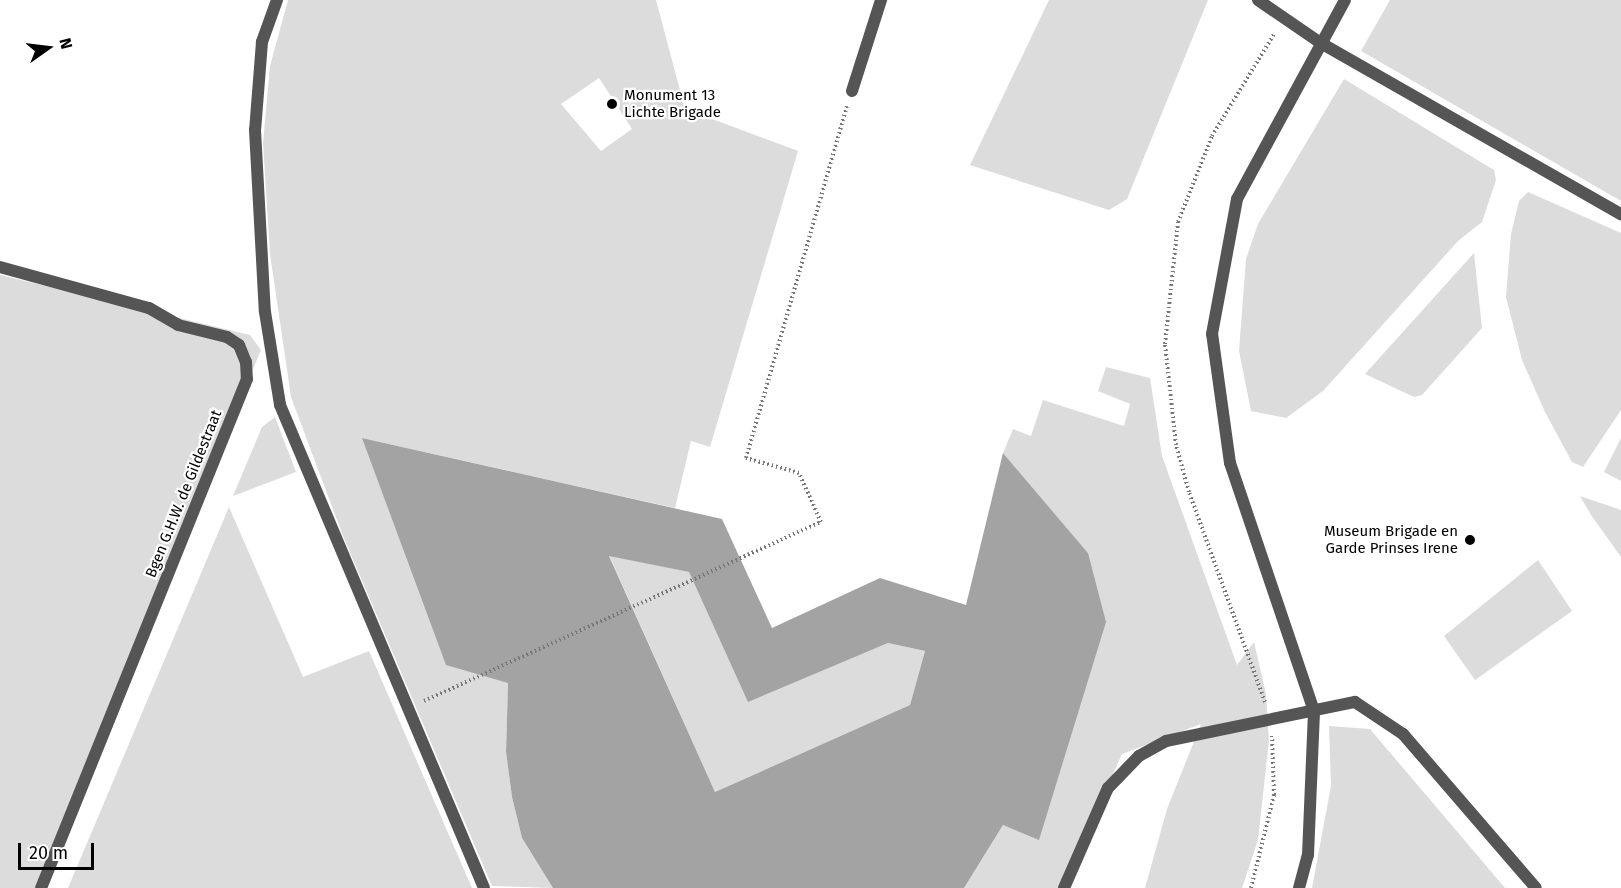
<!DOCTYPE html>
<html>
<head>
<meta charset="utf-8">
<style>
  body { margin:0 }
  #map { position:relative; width:1621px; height:888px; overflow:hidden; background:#fff; font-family:"Fira Sans",sans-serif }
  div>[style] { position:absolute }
  .green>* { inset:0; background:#dcdcdc }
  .water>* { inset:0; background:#a3a3a3 }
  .path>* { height:4px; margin-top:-2px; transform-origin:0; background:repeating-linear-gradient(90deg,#777 0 1.5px,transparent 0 4.5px) }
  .lane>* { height:12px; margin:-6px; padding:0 6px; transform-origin:6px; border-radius:6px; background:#555 }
  .dots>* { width:16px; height:16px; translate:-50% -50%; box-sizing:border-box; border:3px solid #fff; border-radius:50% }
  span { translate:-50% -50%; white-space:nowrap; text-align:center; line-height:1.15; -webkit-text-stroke:4.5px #fff; paint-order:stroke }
  .poi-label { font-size:15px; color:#000 }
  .left { translate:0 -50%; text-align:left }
  .right { translate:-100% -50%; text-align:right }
  .street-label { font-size:15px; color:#000 }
  .north { position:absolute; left:18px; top:18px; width:60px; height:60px; -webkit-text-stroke:4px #fff; paint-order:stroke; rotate:76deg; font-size:16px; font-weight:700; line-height:24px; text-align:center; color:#000 }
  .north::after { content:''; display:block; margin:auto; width:21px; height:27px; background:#000; clip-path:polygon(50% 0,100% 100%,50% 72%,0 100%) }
  .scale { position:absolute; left:18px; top:843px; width:76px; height:27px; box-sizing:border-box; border:3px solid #000; border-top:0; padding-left:8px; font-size:18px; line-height:21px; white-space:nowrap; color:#000; -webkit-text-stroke:4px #fff; paint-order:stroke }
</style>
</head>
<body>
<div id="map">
  <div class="green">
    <div style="clip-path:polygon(evenodd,288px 0,656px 0,685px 109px,798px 151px,710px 447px,691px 441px,675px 508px,362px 438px,508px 683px,506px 752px,512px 797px,522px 838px,553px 888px,492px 886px,343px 536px,291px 397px,270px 254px,263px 143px,270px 66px,288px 0,599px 78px,632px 129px,601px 151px,561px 104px,599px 78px)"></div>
    <div style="clip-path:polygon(1049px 0,1208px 0,1127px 199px,1109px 210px,970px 165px)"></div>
    <div style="clip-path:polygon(1390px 0,1621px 0,1621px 201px,1361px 51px)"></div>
    <div style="clip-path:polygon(1344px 79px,1494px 170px,1496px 180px,1482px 222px,1458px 241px,1323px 391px,1286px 418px,1251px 411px,1239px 351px,1246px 259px,1258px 224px)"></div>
    <div style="clip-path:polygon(1528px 192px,1621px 233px,1621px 410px,1583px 467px,1572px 462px,1545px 412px,1522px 360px,1506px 297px,1511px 234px,1519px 201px)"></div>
    <div style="clip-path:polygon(1474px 253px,1482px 328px,1422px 395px,1414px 397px,1365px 374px)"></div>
    <div style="clip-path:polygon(0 275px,250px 335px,261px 350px,36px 888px,0 888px)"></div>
    <div style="clip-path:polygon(1106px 367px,1150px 378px,1162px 456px,1237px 665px,1254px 642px,1266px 694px,1269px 741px,1258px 840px,1242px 888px,1145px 888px,1167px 809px,1201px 724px,1122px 754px,1062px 888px,964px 888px,1003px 825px,1039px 839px,1088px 553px,1003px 453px,1013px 429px,1031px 436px,1043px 400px,1124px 426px,1130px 404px,1098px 391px)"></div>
    <div style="clip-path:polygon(275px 417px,296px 472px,233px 496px,262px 427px)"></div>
    <div style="clip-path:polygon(1621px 438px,1621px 481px,1604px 472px)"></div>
    <div style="clip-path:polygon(1580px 496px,1621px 510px,1621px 557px,1591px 515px)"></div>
    <div style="clip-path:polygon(229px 507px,303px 677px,369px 651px,472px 888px,68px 888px)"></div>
    <div style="clip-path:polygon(609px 555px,689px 572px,748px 701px,888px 643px,925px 651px,910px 705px,715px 792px)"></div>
    <div style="clip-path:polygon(1538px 560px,1572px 611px,1475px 680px,1444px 636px)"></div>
    <div style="clip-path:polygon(1329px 726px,1370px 729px,1505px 888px,1312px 888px,1331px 786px)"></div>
  </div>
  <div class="water">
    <div style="clip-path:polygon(evenodd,362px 438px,722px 519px,772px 628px,880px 578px,966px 605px,1003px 453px,1088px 553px,1106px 622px,1039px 840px,1003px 825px,964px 888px,553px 888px,522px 838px,512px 797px,506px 752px,508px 683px,446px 665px,362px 438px,609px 556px,689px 572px,748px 702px,888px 643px,925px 651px,910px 705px,715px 792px,609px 556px)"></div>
  </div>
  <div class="path">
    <div style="left:424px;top:701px;width:435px;rotate:-24.3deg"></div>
    <div style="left:821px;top:522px;width:54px;rotate:-114.2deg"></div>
    <div style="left:799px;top:473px;width:55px;rotate:-164.2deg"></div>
    <div style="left:746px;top:458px;width:366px;rotate:-74deg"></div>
    <div style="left:1265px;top:702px;width:223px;rotate:-109.9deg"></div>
    <div style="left:1189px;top:492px;width:49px;rotate:-105.5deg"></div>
    <div style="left:1176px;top:445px;width:102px;rotate:-96.2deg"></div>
    <div style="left:1165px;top:344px;width:123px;rotate:-83.9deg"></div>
    <div style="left:1178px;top:222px;width:92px;rotate:-68.4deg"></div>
    <div style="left:1212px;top:136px;width:119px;rotate:-58.7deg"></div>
    <div style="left:1251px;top:888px;width:96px;rotate:-76.1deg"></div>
    <div style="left:1274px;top:795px;width:59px;rotate:-91.9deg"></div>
  </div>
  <div class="lane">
    <div style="left:277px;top:0;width:45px;rotate:109.7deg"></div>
    <div style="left:262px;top:42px;width:88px;rotate:94.5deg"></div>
    <div style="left:255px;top:130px;width:182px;rotate:86.9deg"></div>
    <div style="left:265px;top:312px;width:94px;rotate:80.8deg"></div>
    <div style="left:280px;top:405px;width:524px;rotate:67.1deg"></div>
    <div style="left:1258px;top:0;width:74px;rotate:34.5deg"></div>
    <div style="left:1319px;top:42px;width:348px;rotate:29.7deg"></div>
    <div style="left:852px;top:91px;width:96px;rotate:-72.3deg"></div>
    <div style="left:0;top:267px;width:155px;rotate:15.4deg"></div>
    <div style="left:149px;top:308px;width:34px;rotate:30deg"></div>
    <div style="left:178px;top:325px;width:50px;rotate:13.8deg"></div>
    <div style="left:227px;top:337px;width:14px;rotate:34deg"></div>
    <div style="left:239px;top:345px;width:18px;rotate:68deg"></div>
    <div style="left:246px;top:362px;width:17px;rotate:87deg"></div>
    <div style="left:247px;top:379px;width:549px;rotate:112.03deg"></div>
    <div style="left:1064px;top:888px;width:109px;rotate:-66.3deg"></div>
    <div style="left:1108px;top:788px;width:45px;rotate:-45.9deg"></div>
    <div style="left:1139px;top:756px;width:31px;rotate:-29deg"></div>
    <div style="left:1166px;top:741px;width:193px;rotate:-11.7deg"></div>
    <div style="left:1355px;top:702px;width:58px;rotate:33.7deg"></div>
    <div style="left:1403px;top:734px;width:203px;rotate:49.2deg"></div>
    <div style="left:1299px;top:888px;width:34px;rotate:-75deg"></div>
    <div style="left:1308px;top:855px;width:144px;rotate:-87.6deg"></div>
    <div style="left:1314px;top:711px;width:262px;rotate:-108.7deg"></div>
    <div style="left:1230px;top:463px;width:130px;rotate:-97.9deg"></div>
    <div style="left:1212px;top:334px;width:137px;rotate:-79.5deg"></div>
    <div style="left:1237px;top:199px;width:226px;rotate:-61.5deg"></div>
  </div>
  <div class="dots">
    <div style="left:612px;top:104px;background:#000"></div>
    <div style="left:1470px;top:540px;background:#000"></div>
  </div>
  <div class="poi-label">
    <span class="left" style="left:624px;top:104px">Monument 13<br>Lichte Brigade</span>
    <span class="right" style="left:1458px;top:540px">Museum Brigade en<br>Garde Prinses Irene</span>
  </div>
  <div class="street-label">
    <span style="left:184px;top:494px;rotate:-68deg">Bgen G.H.W. de Gildestraat</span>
  </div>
  <div class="north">N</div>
  <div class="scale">20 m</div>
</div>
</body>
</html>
